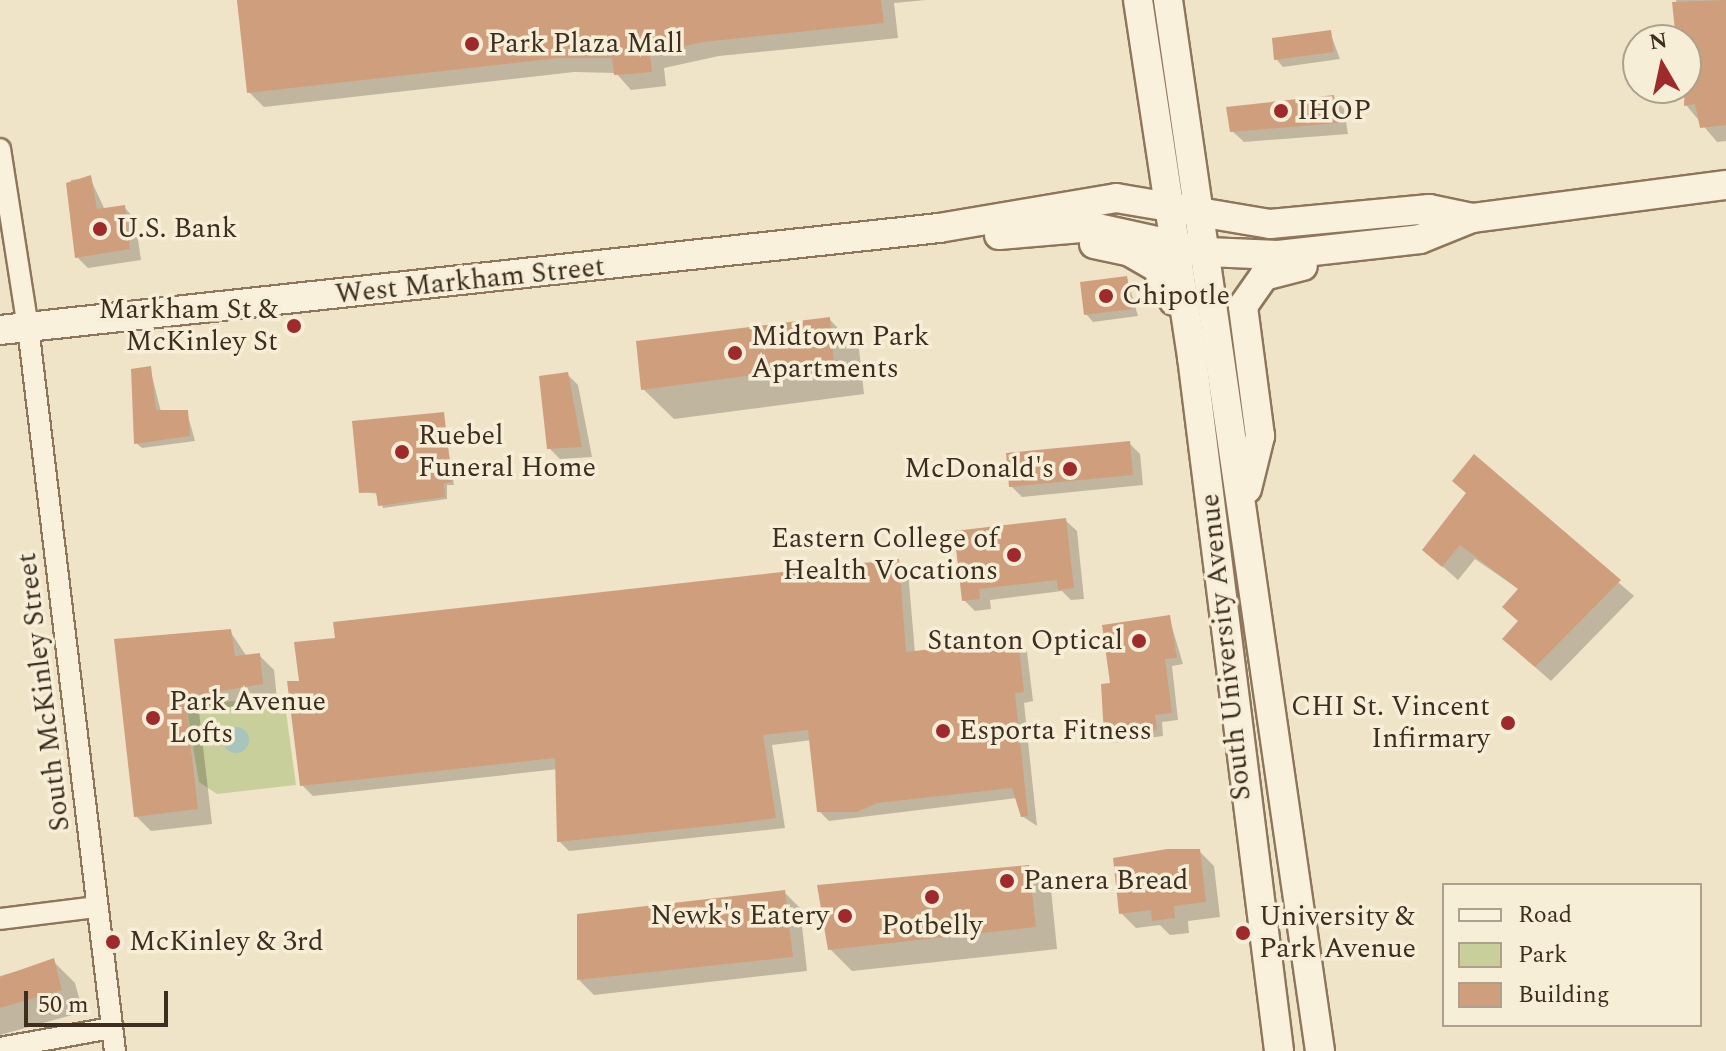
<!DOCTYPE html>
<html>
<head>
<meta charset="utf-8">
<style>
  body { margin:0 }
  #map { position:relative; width:1726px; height:1051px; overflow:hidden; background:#f0e4c8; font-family:Spectral,serif }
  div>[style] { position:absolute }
  .green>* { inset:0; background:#c9cf9b }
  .water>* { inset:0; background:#a9c4bc }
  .round { border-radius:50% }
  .shadow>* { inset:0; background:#0003 }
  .building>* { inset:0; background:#cf9f7d }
  .roads { filter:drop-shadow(2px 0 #8d765c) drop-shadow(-2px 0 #8d765c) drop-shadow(0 2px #8d765c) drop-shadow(0 -2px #8d765c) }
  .street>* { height:20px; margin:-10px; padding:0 10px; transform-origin:10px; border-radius:10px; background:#faf1dc }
  .secondary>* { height:28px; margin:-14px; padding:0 14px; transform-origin:14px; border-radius:14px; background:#faf1dc }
  .dots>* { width:22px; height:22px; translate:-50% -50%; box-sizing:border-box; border:4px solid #f7eed8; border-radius:50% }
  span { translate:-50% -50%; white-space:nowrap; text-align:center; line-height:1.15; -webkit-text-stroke:7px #f7eed8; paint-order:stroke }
  .poi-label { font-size:28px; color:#3d2e20 }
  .left { translate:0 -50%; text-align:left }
  .right { translate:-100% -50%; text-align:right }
  .street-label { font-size:28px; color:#3d2e20 }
  .legend { position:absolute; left:1442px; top:883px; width:260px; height:144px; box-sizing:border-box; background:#f7eed8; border:2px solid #ada18e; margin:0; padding:10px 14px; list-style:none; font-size:24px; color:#3d2e20 }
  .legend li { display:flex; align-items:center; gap:16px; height:40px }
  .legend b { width:40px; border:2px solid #ada18e }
  .north { position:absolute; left:1622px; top:24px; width:80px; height:80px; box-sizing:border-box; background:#f7eed8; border:2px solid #ada18e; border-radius:50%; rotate:351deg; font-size:22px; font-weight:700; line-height:32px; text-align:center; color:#3d2e20 }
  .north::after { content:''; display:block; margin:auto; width:28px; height:36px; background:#9e2a2b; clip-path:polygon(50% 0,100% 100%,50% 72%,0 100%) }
  .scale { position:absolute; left:24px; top:991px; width:144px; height:36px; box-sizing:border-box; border:4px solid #3d2e20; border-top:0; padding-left:10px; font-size:24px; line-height:28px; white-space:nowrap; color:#3d2e20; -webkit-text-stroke:6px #f7eed8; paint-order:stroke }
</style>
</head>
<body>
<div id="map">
  <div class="green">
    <div style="clip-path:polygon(284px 697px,296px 785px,217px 794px,199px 782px,186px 705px)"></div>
  </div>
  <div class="water">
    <div class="round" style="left:223px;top:727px;width:26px;height:26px"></div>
  </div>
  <div class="shadow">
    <div style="clip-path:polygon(237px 0,926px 0,894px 3px,898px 38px,719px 56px,664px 68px,666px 86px,631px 90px,616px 73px,574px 72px,264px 107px,249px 92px)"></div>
    <div style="clip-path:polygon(1676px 0,1726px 0,1726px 141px,1717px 142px,1686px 105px,1686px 40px,1680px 40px)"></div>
    <div style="clip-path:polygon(1330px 32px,1340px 59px,1283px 67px,1276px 59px)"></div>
    <div style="clip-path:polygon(1333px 97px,1344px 109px,1348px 134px,1244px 142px,1232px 131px)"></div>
    <div style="clip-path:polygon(90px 178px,105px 210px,124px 207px,135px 219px,141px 260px,88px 268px,77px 257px,71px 180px)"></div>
    <div style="clip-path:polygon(1127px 278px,1138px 316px,1093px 322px,1086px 314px)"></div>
    <div style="clip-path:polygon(829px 319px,859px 349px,864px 394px,674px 419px,643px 389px)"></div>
    <div style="clip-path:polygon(150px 368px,161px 412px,187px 412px,195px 441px,142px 448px,136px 443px)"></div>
    <div style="clip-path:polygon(567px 374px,578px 385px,592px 457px,560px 459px,549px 448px)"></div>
    <div style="clip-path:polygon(443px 415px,454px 485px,447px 485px,447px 499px,383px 508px,379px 494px,361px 492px)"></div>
    <div style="clip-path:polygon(1129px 443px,1140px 454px,1143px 485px,1022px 497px,1011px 486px)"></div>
    <div style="clip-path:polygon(1474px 457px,1634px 596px,1551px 681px,1520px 654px,1520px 590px,1475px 559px,1458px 580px,1424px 550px,1468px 494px)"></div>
    <div style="clip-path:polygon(1065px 520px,1077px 531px,1084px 599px,1071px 600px,1062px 591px,990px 600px,991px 609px,975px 611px,964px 600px)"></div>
    <div style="clip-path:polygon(898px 561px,908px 571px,915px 653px,1017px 641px,1027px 652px,1033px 701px,1024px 703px,1037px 826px,1022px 816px,1017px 798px,829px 821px,819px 811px,812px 740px,772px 745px,785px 828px,569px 851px,559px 841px,559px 769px,313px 796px,302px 785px)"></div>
    <div style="clip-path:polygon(1169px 617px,1183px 664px,1172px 666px,1178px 720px,1162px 722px,1163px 736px,1113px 743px,1106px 735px,1112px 685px)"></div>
    <div style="clip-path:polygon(230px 631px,247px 657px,259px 655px,274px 670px,277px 699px,199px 712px,212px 824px,151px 831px,136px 816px,117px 641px)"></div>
    <div style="clip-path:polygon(1199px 851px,1214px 866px,1220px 917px,1188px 921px,1189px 933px,1170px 935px,1160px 925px,1136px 928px,1121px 913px)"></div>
    <div style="clip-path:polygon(1029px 867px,1051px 889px,1057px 949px,852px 971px,830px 949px)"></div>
    <div style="clip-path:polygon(785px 893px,800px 908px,807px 971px,594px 995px,579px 980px)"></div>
    <div style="clip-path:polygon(53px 961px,75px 983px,83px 1012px,0 1035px,0 976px)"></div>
  </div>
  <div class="building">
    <div style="clip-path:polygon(237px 0,881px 0,884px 23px,703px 42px,650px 54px,652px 72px,629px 74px,614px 75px,612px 58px,558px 58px,247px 93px)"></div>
    <div style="clip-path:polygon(1726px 0,1726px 125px,1700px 128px,1695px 104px,1684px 106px,1686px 40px,1676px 40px,1672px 2px)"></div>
    <div style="clip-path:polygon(1331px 30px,1334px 52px,1274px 60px,1272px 38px)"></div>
    <div style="clip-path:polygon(1334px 95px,1338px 123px,1230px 132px,1226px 107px)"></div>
    <div style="clip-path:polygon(91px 175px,97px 209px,125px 205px,130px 249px,75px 258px,66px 183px)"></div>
    <div style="clip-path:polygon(1127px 276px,1132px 309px,1084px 315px,1080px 282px)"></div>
    <div style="clip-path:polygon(830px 317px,834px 364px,641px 390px,636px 341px)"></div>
    <div style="clip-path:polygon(151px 366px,156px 410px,188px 410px,190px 436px,134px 444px,131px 369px)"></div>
    <div style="clip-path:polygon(568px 372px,582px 447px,547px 449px,539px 376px)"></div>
    <div style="clip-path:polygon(444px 412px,452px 482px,444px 483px,445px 497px,378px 506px,376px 492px,359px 493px,352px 421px)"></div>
    <div style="clip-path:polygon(1130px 441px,1133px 475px,1009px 487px,1006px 453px)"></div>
    <div style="clip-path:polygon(1474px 454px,1621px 580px,1535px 667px,1502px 639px,1518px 621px,1502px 607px,1518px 589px,1460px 545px,1442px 567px,1422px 550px,1466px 493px,1452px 481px)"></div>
    <div style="clip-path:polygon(1066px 518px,1074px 588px,1058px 590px,1057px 580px,979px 589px,980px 599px,962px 601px,954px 531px)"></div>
    <div style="clip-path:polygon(899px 559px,906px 652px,1018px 639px,1024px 692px,1015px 693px,1028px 816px,1021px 817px,1012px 788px,877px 803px,857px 812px,817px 812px,808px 730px,763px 735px,776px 818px,738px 823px,557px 842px,555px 758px,300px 786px,287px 681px,299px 681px,294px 642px,335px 638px,333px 622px)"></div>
    <div style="clip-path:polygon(1170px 615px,1177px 658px,1165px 659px,1172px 713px,1155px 715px,1157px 730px,1104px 736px,1101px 684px,1110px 683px,1102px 625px)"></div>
    <div style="clip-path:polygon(231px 629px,235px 656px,260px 653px,263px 684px,185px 697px,198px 809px,134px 817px,114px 639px)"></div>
    <div style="clip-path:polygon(1167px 849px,1200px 849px,1206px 902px,1174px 906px,1175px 918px,1152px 921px,1151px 910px,1119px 914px,1113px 858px)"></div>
    <div style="clip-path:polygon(1029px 865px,1036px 927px,828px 950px,817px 885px)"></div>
    <div style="clip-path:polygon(785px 890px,793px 957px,577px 980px,577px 914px)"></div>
    <div style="clip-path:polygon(54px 958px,62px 990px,0 1008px,0 977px)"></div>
  </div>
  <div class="roads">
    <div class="street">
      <div style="left:0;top:149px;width:180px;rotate:81.1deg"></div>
      <div style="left:28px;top:327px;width:729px;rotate:83.15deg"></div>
      <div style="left:0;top:919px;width:98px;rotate:-7.1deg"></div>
      <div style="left:0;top:1048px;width:113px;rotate:-10.2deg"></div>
    </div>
    <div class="secondary">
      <div style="left:1138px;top:0;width:361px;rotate:81.4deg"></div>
      <div style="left:1192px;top:357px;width:699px;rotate:82.85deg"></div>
      <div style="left:1168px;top:0;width:1062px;rotate:81.77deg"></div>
      <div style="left:999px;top:235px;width:94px;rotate:-4.9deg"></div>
      <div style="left:1093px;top:227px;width:117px;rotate:12.4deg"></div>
      <div style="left:1207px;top:252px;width:71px;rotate:2.4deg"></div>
      <div style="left:1278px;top:255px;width:143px;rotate:-6.4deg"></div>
      <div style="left:1420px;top:239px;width:56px;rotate:-22deg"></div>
      <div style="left:1472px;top:218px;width:256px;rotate:-7.4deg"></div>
      <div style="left:1094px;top:244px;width:35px;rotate:12deg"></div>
      <div style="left:1128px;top:251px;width:34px;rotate:30deg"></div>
      <div style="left:1157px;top:268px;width:37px;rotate:63deg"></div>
      <div style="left:0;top:330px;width:945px;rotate:-6.2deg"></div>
      <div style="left:939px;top:228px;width:180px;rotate:-9.6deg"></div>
      <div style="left:1116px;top:198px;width:156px;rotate:9.6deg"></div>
      <div style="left:1270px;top:224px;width:160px;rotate:-5.4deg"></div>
      <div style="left:1429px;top:209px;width:44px;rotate:11.8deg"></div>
      <div style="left:1247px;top:489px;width:55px;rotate:-76.2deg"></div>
      <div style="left:1260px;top:436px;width:131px;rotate:-97.5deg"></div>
      <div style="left:1243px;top:306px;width:37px;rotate:-55deg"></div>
      <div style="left:1264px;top:276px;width:40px;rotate:-14.4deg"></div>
    </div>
  </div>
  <div class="dots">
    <div style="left:472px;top:44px;background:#9e2a2b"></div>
    <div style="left:1281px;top:111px;background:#9e2a2b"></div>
    <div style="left:100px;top:229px;background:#9e2a2b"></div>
    <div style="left:1106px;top:296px;background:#9e2a2b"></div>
    <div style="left:294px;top:326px;background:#9e2a2b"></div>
    <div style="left:735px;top:353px;background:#9e2a2b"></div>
    <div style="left:402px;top:452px;background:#9e2a2b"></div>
    <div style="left:1070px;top:469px;background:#9e2a2b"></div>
    <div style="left:1014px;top:555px;background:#9e2a2b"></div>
    <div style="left:1139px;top:641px;background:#9e2a2b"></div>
    <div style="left:153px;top:718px;background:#9e2a2b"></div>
    <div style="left:1508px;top:723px;background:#9e2a2b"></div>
    <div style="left:943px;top:731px;background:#9e2a2b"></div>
    <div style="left:1007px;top:881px;background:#9e2a2b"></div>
    <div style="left:932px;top:897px;background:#9e2a2b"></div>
    <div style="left:845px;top:916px;background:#9e2a2b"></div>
    <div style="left:1243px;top:933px;background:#9e2a2b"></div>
    <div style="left:113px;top:942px;background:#9e2a2b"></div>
  </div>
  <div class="poi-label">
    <span class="left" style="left:488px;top:44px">Park Plaza Mall</span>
    <span class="left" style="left:1297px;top:111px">IHOP</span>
    <span class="left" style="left:116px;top:229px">U.S. Bank</span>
    <span class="left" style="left:1122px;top:296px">Chipotle</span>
    <span class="right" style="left:278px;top:326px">Markham St &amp;<br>McKinley St</span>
    <span class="left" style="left:751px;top:353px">Midtown Park<br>Apartments</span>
    <span class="left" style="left:418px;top:452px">Ruebel<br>Funeral Home</span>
    <span class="right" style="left:1054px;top:469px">McDonald's</span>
    <span class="right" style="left:998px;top:555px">Eastern College of<br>Health Vocations</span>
    <span class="right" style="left:1123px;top:641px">Stanton Optical</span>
    <span class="left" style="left:169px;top:718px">Park Avenue<br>Lofts</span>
    <span class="right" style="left:1490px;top:723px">CHI St. Vincent<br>Infirmary</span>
    <span class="left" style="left:959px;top:731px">Esporta Fitness</span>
    <span class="left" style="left:1023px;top:881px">Panera Bread</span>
    <span class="right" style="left:829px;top:916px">Newk's Eatery</span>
    <span class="left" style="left:1259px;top:933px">University &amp;<br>Park Avenue</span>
    <span style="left:932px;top:926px">Potbelly</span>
    <span class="left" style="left:129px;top:942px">McKinley &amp; 3rd</span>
  </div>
  <div class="street-label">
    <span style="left:470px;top:281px;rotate:-6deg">West Markham Street</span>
    <span style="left:1226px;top:647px;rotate:-96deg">South University Avenue</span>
    <span style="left:44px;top:692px;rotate:-97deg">South McKinley Street</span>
  </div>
  <ul class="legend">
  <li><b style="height:10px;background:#faf1dc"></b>Road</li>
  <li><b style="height:22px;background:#c9cf9b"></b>Park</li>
  <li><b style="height:22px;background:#cf9f7d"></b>Building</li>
  </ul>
  <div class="north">N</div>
  <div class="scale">50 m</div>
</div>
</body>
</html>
